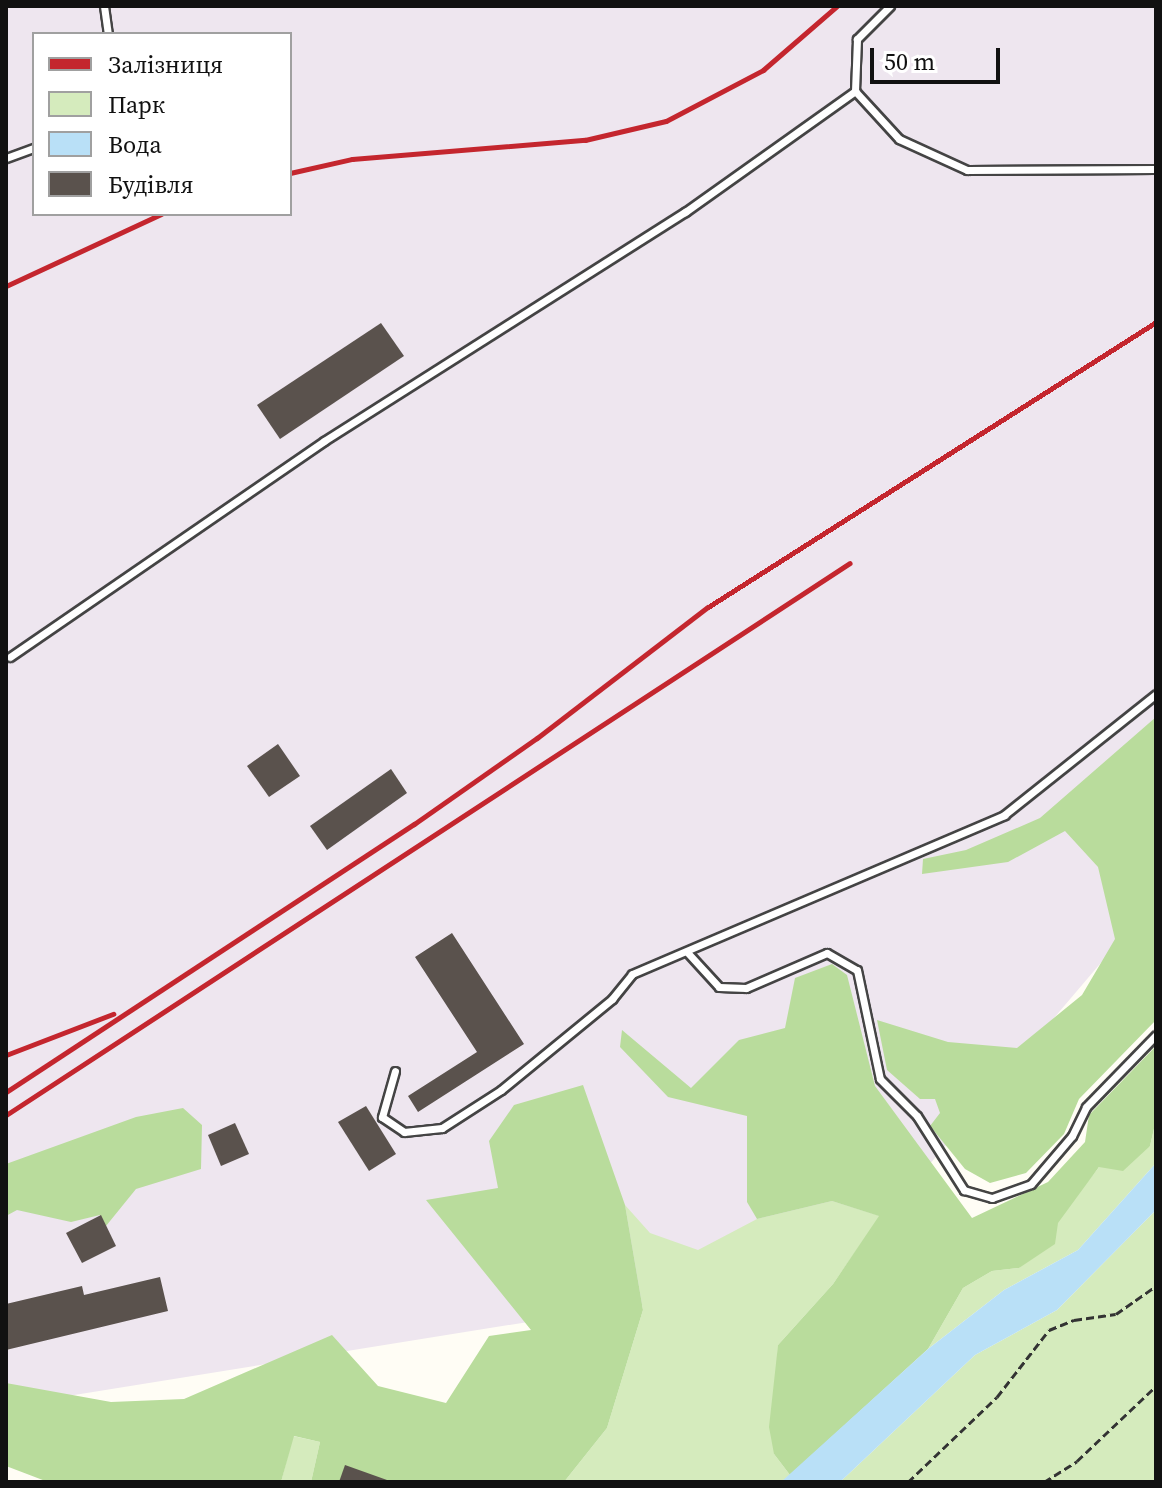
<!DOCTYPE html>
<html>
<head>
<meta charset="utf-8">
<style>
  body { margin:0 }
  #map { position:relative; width:1162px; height:1488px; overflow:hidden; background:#fffdf5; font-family:"Source Serif 4",serif }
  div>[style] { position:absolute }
  .industrial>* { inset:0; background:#eee6ef }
  .green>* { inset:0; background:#d5ebbd }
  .forest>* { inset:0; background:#b9dc9c }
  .water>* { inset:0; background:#b9e0f7 }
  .building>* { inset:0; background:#5a524d }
  .path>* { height:3px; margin-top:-1.5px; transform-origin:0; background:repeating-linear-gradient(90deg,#333 0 8px,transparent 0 12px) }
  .roads { filter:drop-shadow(2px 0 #444) drop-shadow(-2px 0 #444) drop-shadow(0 2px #444) drop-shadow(0 -2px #444) }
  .lane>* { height:7px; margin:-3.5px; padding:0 3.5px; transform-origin:3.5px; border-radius:3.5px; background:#fff }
  .rail>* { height:5px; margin:-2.5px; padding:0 2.5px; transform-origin:2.5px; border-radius:2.5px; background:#c4262e }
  span { translate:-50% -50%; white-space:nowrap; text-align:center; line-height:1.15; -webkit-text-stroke:8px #fff; paint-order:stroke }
  .frame { position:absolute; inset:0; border:8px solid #111; pointer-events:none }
  .legend { position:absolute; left:32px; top:32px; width:260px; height:184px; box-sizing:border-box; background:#fff; border:2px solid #a0a0a0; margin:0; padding:10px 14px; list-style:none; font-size:24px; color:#111 }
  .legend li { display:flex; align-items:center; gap:16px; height:40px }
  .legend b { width:40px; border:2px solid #a0a0a0 }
  .scale { position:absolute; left:870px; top:48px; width:130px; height:36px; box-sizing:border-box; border:4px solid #111; border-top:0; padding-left:10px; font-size:24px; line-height:28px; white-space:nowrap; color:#111; -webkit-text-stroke:6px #fff; paint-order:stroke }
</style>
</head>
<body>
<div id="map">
  <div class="industrial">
    <div style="clip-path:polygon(evenodd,6px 6px,1156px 6px,1156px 898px,838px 1272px,6px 1406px,6px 6px,34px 34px,290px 34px,290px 214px,34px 214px,34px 34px)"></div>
  </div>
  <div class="green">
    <div style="clip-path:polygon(1156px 1120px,1156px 1163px,1078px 1250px,1004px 1290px,928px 1349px,963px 1288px,992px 1271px,1019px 1268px,1100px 1166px,1150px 1146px)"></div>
    <div style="clip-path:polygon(832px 1201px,880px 1216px,833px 1284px,778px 1345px,774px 1454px,790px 1475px,781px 1482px,564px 1482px,607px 1428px,643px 1310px,625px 1205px,650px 1233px,698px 1250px,757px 1219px)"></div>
    <div style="clip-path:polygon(1156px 1210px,1156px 1482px,840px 1482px,975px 1355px,1057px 1310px)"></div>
    <div style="clip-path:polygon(293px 1436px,320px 1442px,311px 1482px,281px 1482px)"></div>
  </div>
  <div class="forest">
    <div style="clip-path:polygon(1156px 717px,1156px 1020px,1079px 1099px,1064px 1134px,1026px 1173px,990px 1183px,965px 1169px,930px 1126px,940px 1113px,935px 1099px,920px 1099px,887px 1070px,877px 1020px,948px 1042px,1017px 1048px,1082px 995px,1115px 939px,1098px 867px,1065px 831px,1008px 862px,922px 874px,923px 859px,966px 850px,1040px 818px)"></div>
    <div style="clip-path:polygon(832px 964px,847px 975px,875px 1086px,972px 1218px,1048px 1182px,1085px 1142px,1089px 1115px,1156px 1046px,1156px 1120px,1150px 1146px,1123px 1171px,1099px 1167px,1058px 1223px,1055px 1244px,1019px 1268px,992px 1271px,963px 1288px,928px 1349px,790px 1475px,774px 1454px,769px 1427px,778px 1345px,833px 1284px,879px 1216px,832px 1201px,757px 1219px,747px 1202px,747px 1116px,668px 1097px,620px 1047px,622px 1030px,691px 1088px,739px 1040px,785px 1028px,795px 978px)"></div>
    <div style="clip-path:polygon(583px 1085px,625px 1205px,643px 1310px,607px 1428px,564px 1482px,311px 1482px,320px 1442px,294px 1436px,281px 1482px,48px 1482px,6px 1466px,6px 1383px,111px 1402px,184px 1399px,332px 1335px,378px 1386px,446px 1403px,489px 1336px,531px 1330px,426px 1200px,498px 1188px,489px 1141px,514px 1105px)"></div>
    <div style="clip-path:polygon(183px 1108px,202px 1125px,201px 1169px,136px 1189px,106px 1226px,100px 1215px,71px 1222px,17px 1210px,6px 1216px,6px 1164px,136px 1117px)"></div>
  </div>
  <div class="water">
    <div style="clip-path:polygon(1156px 1163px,1156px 1210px,1057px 1310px,975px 1355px,840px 1482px,781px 1482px,928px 1349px,1004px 1290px,1078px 1250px)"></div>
  </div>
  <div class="building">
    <div style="clip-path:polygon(381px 323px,404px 356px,280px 439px,257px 405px)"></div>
    <div style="clip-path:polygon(278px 744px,300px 776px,269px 797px,247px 766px)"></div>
    <div style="clip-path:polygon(391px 769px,407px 793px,327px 850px,310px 826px)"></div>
    <div style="clip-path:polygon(452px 933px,524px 1044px,418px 1112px,408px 1096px,477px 1052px,415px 957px)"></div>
    <div style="clip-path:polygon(366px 1106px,396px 1154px,369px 1171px,338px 1122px)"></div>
    <div style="clip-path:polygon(235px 1123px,249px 1154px,221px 1166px,208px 1135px)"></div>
    <div style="clip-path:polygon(101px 1215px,116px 1246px,82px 1263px,66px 1233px)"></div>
    <div style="clip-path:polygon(160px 1277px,168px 1311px,6px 1350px,6px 1304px,82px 1286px,84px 1295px)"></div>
    <div style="clip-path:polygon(345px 1465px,387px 1480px,387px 1482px,339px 1482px)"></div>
  </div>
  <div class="path">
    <div style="left:908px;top:1482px;width:123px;rotate:-43.7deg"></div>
    <div style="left:997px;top:1397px;width:85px;rotate:-52.2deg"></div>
    <div style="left:1049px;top:1330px;width:27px;rotate:-22deg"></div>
    <div style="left:1074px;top:1320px;width:42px;rotate:-8.1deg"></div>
    <div style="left:1116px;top:1314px;width:49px;rotate:-35deg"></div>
    <div style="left:1044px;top:1482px;width:39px;rotate:-32deg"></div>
    <div style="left:1077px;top:1461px;width:109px;rotate:-43.5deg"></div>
  </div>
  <div class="roads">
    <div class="lane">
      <div style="left:104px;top:6px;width:28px;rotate:82deg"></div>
      <div style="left:890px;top:6px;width:47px;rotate:135deg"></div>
      <div style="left:857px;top:39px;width:52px;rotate:92.2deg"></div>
      <div style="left:855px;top:91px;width:65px;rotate:47.5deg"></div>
      <div style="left:899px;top:139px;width:75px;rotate:24.5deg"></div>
      <div style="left:967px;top:170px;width:189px;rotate:-0.3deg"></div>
      <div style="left:6px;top:158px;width:30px;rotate:-20deg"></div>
      <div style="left:10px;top:657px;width:381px;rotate:-34.5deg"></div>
      <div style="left:324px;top:441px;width:428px;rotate:-32.4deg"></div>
      <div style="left:685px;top:212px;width:209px;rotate:-35.4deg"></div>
      <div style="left:687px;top:952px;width:47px;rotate:47.6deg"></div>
      <div style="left:719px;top:987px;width:27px;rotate:2deg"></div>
      <div style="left:746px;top:988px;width:88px;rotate:-23.4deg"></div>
      <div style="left:827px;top:953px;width:34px;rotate:30deg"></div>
      <div style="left:857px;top:970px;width:111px;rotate:78.1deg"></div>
      <div style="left:880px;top:1079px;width:52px;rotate:45deg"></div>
      <div style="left:917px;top:1116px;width:88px;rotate:57.6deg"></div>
      <div style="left:964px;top:1190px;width:29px;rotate:16deg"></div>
      <div style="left:992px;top:1198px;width:41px;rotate:-19.7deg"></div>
      <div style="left:1031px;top:1184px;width:63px;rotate:-49.5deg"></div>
      <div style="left:1072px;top:1136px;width:32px;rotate:-64deg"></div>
      <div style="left:1086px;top:1107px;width:100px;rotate:-45.8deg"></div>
      <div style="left:395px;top:1071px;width:48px;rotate:105.8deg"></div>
      <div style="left:382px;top:1117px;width:27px;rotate:34deg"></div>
      <div style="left:404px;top:1132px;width:38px;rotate:-6deg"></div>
      <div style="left:442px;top:1128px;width:70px;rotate:-32.8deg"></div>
      <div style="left:501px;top:1090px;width:144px;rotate:-39.3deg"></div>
      <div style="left:612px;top:999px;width:32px;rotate:-51deg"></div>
      <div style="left:632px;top:974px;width:405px;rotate:-23.1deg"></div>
      <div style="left:1004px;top:815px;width:194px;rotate:-38.5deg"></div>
    </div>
  </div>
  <div class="rail">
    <div style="left:290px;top:173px;width:64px;rotate:-12.7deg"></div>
    <div style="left:352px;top:159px;width:234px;rotate:-4.7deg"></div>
    <div style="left:585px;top:140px;width:83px;rotate:-13.2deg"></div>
    <div style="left:666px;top:121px;width:110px;rotate:-27.7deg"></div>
    <div style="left:763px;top:70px;width:98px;rotate:-40.9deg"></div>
    <div style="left:6px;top:286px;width:171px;rotate:-24.9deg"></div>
    <div style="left:6px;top:1055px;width:115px;rotate:-21deg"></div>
    <div style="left:6px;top:1092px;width:488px;rotate:-33.3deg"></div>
    <div style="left:414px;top:824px;width:150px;rotate:-35deg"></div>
    <div style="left:537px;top:738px;width:215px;rotate:-37.5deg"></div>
    <div style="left:708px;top:607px;width:531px;rotate:-32.46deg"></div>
    <div style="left:6px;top:1115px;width:1008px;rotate:-33.19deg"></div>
  </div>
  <div class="frame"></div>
  <ul class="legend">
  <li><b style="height:10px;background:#c4262e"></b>Залізниця</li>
  <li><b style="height:22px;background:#d5ebbd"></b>Парк</li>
  <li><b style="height:22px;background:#b9e0f7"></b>Вода</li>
  <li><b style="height:22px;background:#5a524d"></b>Будівля</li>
  </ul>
  <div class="scale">50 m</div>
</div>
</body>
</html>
